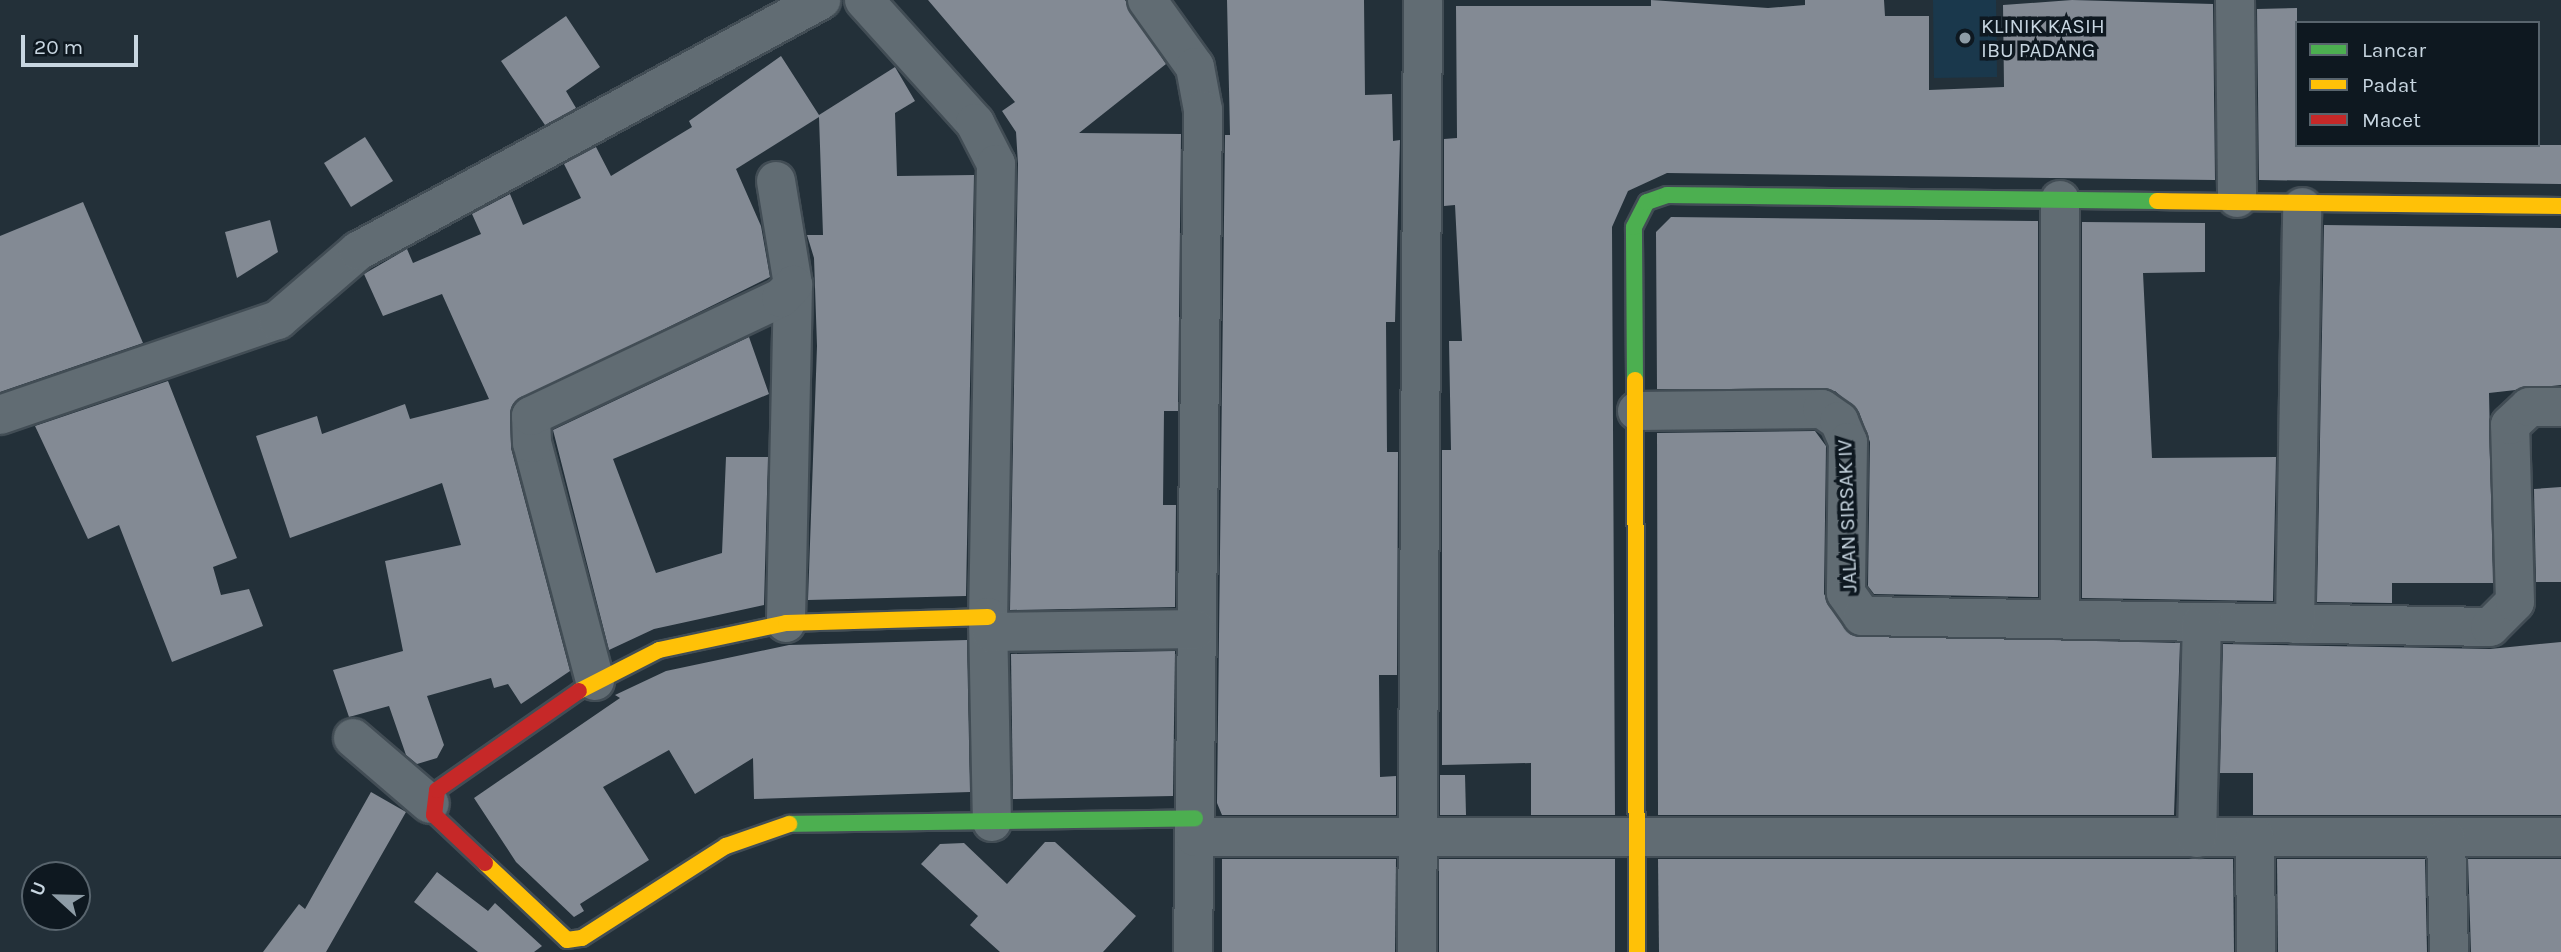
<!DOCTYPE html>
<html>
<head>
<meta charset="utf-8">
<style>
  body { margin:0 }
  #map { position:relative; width:2561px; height:952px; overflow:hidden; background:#233039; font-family:Karla,sans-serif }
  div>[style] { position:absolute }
  .built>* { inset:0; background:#1a384c }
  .building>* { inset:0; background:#838a94 }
  .roads { filter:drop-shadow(2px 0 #424d55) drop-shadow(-2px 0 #424d55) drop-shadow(0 2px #424d55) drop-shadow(0 -2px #424d55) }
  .street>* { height:38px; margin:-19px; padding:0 19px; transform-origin:19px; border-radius:19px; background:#616c73 }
  .fast>* { height:16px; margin:-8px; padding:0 8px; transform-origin:8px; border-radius:8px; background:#4caf50 }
  .slow>* { height:16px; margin:-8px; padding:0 8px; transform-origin:8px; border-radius:8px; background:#ffc107 }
  .jam>* { height:16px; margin:-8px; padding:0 8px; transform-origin:8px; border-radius:8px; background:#c62828 }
  .dots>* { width:19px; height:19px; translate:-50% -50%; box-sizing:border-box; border:4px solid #0e1820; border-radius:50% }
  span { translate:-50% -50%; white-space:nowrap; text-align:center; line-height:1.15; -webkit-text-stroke:7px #0e1820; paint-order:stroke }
  .poi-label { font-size:21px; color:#c8d6e1 }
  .left { translate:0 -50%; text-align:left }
  .street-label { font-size:21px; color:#c8d6e1 }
  .legend { position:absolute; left:2295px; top:21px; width:245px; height:126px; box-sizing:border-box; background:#0e1820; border:2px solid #58646d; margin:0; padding:9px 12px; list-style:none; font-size:21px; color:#c8d6e1 }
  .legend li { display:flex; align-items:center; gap:14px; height:35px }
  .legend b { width:35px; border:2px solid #58646d }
  .north { position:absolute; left:21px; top:861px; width:70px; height:70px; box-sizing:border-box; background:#0e1820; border:2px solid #58646d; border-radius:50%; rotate:292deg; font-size:19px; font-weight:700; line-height:28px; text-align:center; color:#c8d6e1 }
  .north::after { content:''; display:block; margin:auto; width:24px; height:32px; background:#8e9ca6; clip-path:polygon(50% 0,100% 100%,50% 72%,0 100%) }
  .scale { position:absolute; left:21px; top:35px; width:117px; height:32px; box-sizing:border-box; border:4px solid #c8d6e1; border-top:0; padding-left:9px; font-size:21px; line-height:24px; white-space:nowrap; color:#c8d6e1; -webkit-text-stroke:5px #0e1820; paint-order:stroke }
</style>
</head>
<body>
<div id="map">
  <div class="built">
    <div style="clip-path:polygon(1933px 0,1996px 0,1997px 77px,1934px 78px)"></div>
  </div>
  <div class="building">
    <div style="clip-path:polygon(928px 0,1125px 0,1166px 64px,1079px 133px,1181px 134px,1178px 411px,1164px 411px,1163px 505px,1176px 505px,1175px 607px,1010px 610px,1018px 164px,1016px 132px,1002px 111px,1015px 102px)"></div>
    <div style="clip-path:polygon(1227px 0,1364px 0,1365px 95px,1392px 94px,1393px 141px,1400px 140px,1395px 322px,1386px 322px,1387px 452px,1398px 452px,1397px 675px,1379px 675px,1380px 777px,1396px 776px,1396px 815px,1222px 815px,1217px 803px,1225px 135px,1230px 135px)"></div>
    <div style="clip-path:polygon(1651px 0,1768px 8px,1805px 5px,1805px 0,1884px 0,1885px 16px,1929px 16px,1929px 90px,2004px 87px,2003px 5px,2072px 0,2213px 4px,2215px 180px,1667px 173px,1628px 191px,1612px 227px,1615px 815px,1531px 815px,1531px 763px,1442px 765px,1442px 450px,1451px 450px,1449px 341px,1462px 341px,1455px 205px,1444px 206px,1444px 139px,1457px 138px,1456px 6px,1651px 6px)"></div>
    <div style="clip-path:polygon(2297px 8px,2297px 145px,2561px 145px,2561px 184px,2259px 180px,2257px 9px)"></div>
    <div style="clip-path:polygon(566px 16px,600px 67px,566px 91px,576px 108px,545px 125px,501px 61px)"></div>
    <div style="clip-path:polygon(781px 56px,819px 115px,895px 67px,915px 101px,895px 113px,897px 176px,974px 175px,966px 596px,808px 600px,817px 346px,814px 258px,807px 235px,823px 235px,819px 117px,736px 169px,761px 226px,770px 277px,513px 404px,511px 448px,570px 671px,521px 704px,508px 684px,494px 688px,491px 678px,427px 696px,444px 745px,437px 758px,417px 764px,406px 755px,389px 706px,349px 717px,333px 670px,403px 651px,385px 561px,461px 545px,442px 483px,290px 538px,256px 436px,317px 416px,322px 434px,405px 404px,410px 419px,489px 399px,442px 294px,383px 316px,364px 274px,407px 249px,413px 263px,481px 234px,472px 214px,510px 194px,523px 225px,581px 198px,564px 164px,596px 147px,611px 176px,692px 127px,689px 121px)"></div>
    <div style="clip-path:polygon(365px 137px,393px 181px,351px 207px,324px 163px)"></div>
    <div style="clip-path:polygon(83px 202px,143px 343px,0 392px,0 236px)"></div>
    <div style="clip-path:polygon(1671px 217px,2038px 221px,2038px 597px,1874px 594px,1868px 586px,1870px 442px,1859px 412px,1835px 391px,1657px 389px,1656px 232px)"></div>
    <div style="clip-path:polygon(270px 220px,278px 252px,237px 278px,225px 232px)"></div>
    <div style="clip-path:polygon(2082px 222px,2205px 223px,2205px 272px,2143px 273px,2152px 458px,2276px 457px,2273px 601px,2082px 598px)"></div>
    <div style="clip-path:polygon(2324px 225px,2561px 228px,2561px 385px,2489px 393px,2493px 583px,2392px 583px,2392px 603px,2317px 602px)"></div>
    <div style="clip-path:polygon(749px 337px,769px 394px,613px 459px,656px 573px,722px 553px,726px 457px,768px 457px,764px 605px,654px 629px,609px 650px,553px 430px)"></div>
    <div style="clip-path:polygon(168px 381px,237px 558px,213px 567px,221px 595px,249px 589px,263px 626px,172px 662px,119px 525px,88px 539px,35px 426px)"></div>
    <div style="clip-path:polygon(1815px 431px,1826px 446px,1824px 594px,1851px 635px,2180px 643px,2174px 815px,1658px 815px,1657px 433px)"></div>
    <div style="clip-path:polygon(2561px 487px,2561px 582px,2536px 582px,2534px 489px)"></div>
    <div style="clip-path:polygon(967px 640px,970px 792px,754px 799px,753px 758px,695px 794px,669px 750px,603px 787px,649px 860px,580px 904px,584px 911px,574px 917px,516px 862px,474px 798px,620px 698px,615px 695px,666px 671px,789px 645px)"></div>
    <div style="clip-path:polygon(2561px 642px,2561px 815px,2253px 815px,2253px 773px,2220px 773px,2223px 644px,2490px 649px)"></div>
    <div style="clip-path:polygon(1175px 651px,1173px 796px,1013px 799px,1011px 654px)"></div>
    <div style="clip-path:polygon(1440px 775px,1465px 775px,1466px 815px,1440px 815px)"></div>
    <div style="clip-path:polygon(371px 792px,406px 812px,326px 952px,263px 952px,299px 904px,305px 909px)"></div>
    <div style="clip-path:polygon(1045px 842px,1055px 842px,1136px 916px,1103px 952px,1000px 952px,970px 925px,978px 916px,921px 864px,940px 844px,964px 843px,1007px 884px)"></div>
    <div style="clip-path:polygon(1222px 859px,1396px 859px,1395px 952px,1222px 952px)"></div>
    <div style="clip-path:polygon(1439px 859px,1615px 859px,1615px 952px,1439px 952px)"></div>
    <div style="clip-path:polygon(1658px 859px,2233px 859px,2234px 952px,1659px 952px)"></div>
    <div style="clip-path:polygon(2277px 859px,2425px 859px,2427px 952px,2278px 952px)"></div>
    <div style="clip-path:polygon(2468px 859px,2561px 859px,2561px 952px,2471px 952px)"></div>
    <div style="clip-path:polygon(437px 872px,488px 911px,495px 903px,542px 946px,534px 952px,478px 952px,414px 902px)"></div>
  </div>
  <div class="roads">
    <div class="street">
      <div style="left:864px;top:0;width:166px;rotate:47.9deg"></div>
      <div style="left:975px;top:123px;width:46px;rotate:62.9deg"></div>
      <div style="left:996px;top:164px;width:453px;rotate:91deg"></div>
      <div style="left:988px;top:617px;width:205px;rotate:88.9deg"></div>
      <div style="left:1147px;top:0;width:82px;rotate:54.4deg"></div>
      <div style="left:1195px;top:67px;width:44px;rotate:79.5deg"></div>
      <div style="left:1203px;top:110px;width:842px;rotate:90.68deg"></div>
      <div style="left:2235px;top:0;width:198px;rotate:89.4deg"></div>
      <div style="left:776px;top:181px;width:105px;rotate:80.7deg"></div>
      <div style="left:793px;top:285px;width:338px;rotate:91.2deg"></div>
      <div style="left:1637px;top:411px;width:185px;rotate:-0.6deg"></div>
      <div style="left:1822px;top:409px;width:21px;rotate:35deg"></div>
      <div style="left:1839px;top:421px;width:23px;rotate:67deg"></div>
      <div style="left:1848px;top:442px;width:151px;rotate:90.8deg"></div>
      <div style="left:1846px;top:593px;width:28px;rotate:55deg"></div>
      <div style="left:1862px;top:616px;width:628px;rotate:1deg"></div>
      <div style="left:2490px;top:627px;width:35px;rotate:-45deg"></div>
      <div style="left:2515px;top:602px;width:177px;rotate:-91.6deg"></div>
      <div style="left:2510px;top:425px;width:26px;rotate:-43deg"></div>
      <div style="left:2529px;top:407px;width:32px"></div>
      <div style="left:0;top:415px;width:294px;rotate:-18.9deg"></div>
      <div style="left:278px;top:320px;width:106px;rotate:-40.8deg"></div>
      <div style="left:358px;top:251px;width:527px;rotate:-28.46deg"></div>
      <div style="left:2060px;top:619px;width:419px;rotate:-90deg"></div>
      <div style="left:2295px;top:624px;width:417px;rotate:-89deg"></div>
      <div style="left:991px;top:632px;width:205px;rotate:-0.8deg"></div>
      <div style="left:595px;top:681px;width:246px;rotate:-104.8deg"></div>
      <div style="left:532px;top:443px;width:27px;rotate:-92deg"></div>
      <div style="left:531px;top:416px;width:276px;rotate:-25.3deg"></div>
      <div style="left:781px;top:298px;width:18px;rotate:-47deg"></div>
      <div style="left:353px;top:738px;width:101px;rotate:40.6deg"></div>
      <div style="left:1195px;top:837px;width:1366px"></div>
      <div style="left:2255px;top:837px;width:115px;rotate:89.5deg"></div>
      <div style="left:2197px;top:838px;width:216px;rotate:-88.7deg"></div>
      <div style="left:2446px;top:838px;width:114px;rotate:88.5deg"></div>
      <div style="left:1417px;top:952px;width:952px;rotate:-89.64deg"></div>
    </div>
    <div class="fast">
      <div style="left:1635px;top:380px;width:153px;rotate:-90.4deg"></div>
      <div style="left:1634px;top:227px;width:28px;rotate:-63deg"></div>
      <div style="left:1647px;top:202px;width:21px;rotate:-19deg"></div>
      <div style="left:1667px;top:195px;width:490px;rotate:0.7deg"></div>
      <div style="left:789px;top:824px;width:406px;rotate:-0.8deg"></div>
    </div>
    <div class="slow">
      <div style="left:2157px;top:201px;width:404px;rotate:0.7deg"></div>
      <div style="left:1635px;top:380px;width:572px;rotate:89.8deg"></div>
      <div style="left:579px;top:691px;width:90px;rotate:-27.1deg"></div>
      <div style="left:659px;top:650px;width:130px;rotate:-12deg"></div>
      <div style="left:786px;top:623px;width:202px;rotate:-1.7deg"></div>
      <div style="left:485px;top:863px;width:112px;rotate:43.2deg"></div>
      <div style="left:567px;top:940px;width:15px;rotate:-8deg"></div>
      <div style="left:582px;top:938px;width:171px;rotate:-32.6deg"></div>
      <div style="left:726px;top:846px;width:67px;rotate:-19.2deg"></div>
    </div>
    <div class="jam">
      <div style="left:485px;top:863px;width:70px;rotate:-136.7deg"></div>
      <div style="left:434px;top:815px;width:25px;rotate:-83deg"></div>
      <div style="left:437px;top:790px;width:173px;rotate:-34.9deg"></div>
    </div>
  </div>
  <div class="dots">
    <div style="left:1965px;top:38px;background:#8e9ca6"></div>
  </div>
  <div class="poi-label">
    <span class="left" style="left:1981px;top:38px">KLINIK KASIH<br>IBU PADANG</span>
  </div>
  <div class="street-label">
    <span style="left:1847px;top:516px;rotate:-92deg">JALAN SIRSAK IV</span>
  </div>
  <ul class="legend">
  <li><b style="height:9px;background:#4caf50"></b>Lancar</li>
  <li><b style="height:9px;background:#ffc107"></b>Padat</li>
  <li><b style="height:9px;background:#c62828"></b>Macet</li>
  </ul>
  <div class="north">U</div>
  <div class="scale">20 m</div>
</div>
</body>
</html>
